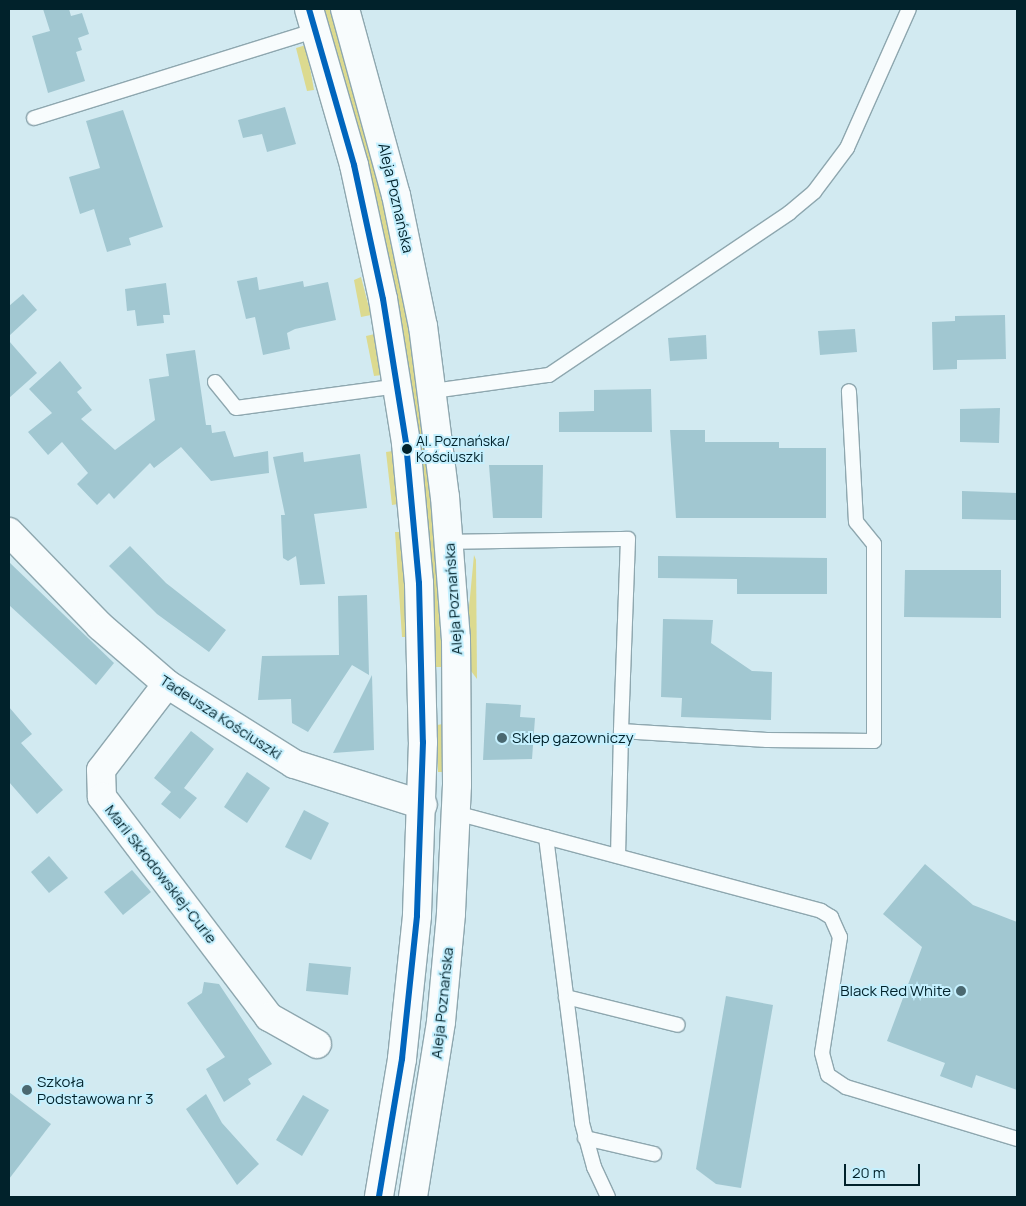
<!DOCTYPE html>
<html>
<head>
<meta charset="utf-8">
<style>
  body { margin:0 }
  #map { position:relative; width:1026px; height:1206px; overflow:hidden; background:#d2eaf1; font-family:Manrope,sans-serif }
  div>[style] { position:absolute }
  .green>* { inset:0; background:#dcda8f }
  .building>* { inset:0; background:#a1c7d1 }
  .roads { filter:drop-shadow(1px 0 #8ea7af) drop-shadow(-1px 0 #8ea7af) drop-shadow(0 1px #8ea7af) drop-shadow(0 -1px #8ea7af) }
  .service>* { height:14px; margin:-7px; padding:0 7px; transform-origin:7px; border-radius:7px; background:#f8fcfd }
  .minor>* { height:28px; margin:-14px; padding:0 14px; transform-origin:14px; border-radius:14px; background:#f8fcfd }
  .secondary>* { height:28px; margin:-14px; padding:0 14px; transform-origin:14px; border-radius:14px; background:#f8fcfd }
  .bus-1>* { height:6px; margin:-3px; padding:0 3px; transform-origin:3px; border-radius:3px; background:#0065bd }
  .dots>* { width:14px; height:14px; translate:-50% -50%; box-sizing:border-box; border:2px solid #c5f0fe; border-radius:50% }
  span { translate:-50% -50%; white-space:nowrap; text-align:center; line-height:1.15; -webkit-text-stroke:4px #c5f0fe; paint-order:stroke }
  .bus-label { font-size:14px; color:#01222b }
  .left { translate:0 -50%; text-align:left }
  .street-label { font-size:15px; color:#01222b }
  .poi-label { font-size:15px; color:#01222b }
  .right { translate:-100% -50%; text-align:right }
  .frame { position:absolute; inset:0; border:10px solid #01222b; pointer-events:none }
  .scale { position:absolute; left:844px; top:1164px; width:76px; height:22px; box-sizing:border-box; border:2px solid #01222b; border-top:0; padding-left:6px; font-size:15px; line-height:18px; white-space:nowrap; color:#01222b; -webkit-text-stroke:4px #c5f0fe; paint-order:stroke }
</style>
</head>
<body>
<div id="map">
  <div class="green">
    <div style="clip-path:polygon(324px 9px,332px 9px,383px 194px,410px 331px,427px 450px,443px 667px,436px 667px,428px 522px,403px 330px,388px 252px)"></div>
    <div style="clip-path:polygon(306px 45px,314px 90px,307px 91px,296px 48px)"></div>
    <div style="clip-path:polygon(361px 277px,371px 315px,361px 317px,354px 280px)"></div>
    <div style="clip-path:polygon(375px 334px,382px 375px,374px 376px,366px 336px)"></div>
    <div style="clip-path:polygon(393px 451px,398px 504px,392px 505px,386px 452px)"></div>
    <div style="clip-path:polygon(395px 532px,401px 532px,408px 637px,402px 637px)"></div>
    <div style="clip-path:polygon(474px 555px,476px 560px,477px 679px,471px 671px,468px 618px)"></div>
    <div style="clip-path:polygon(443px 724px,443px 772px,438px 772px,437px 725px)"></div>
  </div>
  <div class="building">
    <div style="clip-path:polygon(43px 9px,69px 9px,71px 16px,82px 13px,89px 34px,78px 38px,82px 50px,76px 52px,85px 81px,48px 93px,32px 36px,50px 31px)"></div>
    <div style="clip-path:polygon(285px 107px,296px 144px,267px 152px,262px 134px,243px 138px,238px 120px)"></div>
    <div style="clip-path:polygon(123px 110px,163px 227px,129px 238px,131px 245px,107px 252px,94px 209px,80px 214px,69px 177px,100px 168px,86px 121px)"></div>
    <div style="clip-path:polygon(257px 277px,259px 290px,303px 281px,304px 287px,328px 282px,336px 320px,295px 329px,287px 333px,290px 349px,263px 355px,255px 317px,246px 319px,237px 281px)"></div>
    <div style="clip-path:polygon(166px 283px,170px 315px,163px 315px,164px 323px,137px 326px,135px 310px,127px 311px,125px 289px)"></div>
    <div style="clip-path:polygon(23px 294px,37px 310px,9px 336px,9px 306px)"></div>
    <div style="clip-path:polygon(1005px 315px,1006px 359px,957px 360px,957px 369px,933px 370px,932px 322px,955px 321px,955px 316px)"></div>
    <div style="clip-path:polygon(855px 329px,857px 352px,820px 355px,818px 331px)"></div>
    <div style="clip-path:polygon(706px 335px,707px 359px,670px 361px,668px 338px)"></div>
    <div style="clip-path:polygon(9px 341px,37px 373px,9px 398px)"></div>
    <div style="clip-path:polygon(195px 350px,206px 425px,211px 425px,212px 433px,225px 431px,234px 457px,268px 451px,269px 473px,211px 481px,181px 447px,154px 468px,150px 463px,114px 499px,109px 493px,97px 505px,77px 484px,88px 473px,62px 442px,48px 455px,28px 432px,52px 413px,29px 389px,60px 361px,82px 388px,77px 392px,92px 410px,81px 419px,115px 450px,155px 420px,149px 379px,169px 376px,166px 354px)"></div>
    <div style="clip-path:polygon(651px 389px,652px 432px,559px 432px,559px 412px,594px 411px,594px 390px)"></div>
    <div style="clip-path:polygon(1000px 408px,999px 443px,960px 442px,960px 409px)"></div>
    <div style="clip-path:polygon(670px 430px,705px 430px,705px 442px,779px 442px,779px 448px,826px 448px,826px 518px,676px 518px)"></div>
    <div style="clip-path:polygon(303px 452px,304px 462px,360px 454px,367px 508px,314px 514px,325px 584px,300px 585px,296px 556px,288px 561px,283px 558px,281px 515px,285px 515px,273px 457px)"></div>
    <div style="clip-path:polygon(489px 465px,543px 465px,542px 518px,493px 518px)"></div>
    <div style="clip-path:polygon(962px 491px,1017px 493px,1017px 520px,962px 519px)"></div>
    <div style="clip-path:polygon(130px 546px,166px 583px,226px 630px,209px 652px,157px 614px,109px 566px)"></div>
    <div style="clip-path:polygon(658px 556px,827px 558px,827px 594px,737px 594px,737px 579px,658px 578px)"></div>
    <div style="clip-path:polygon(9px 562px,114px 663px,96px 685px,9px 605px)"></div>
    <div style="clip-path:polygon(905px 570px,1001px 570px,1001px 618px,904px 617px)"></div>
    <div style="clip-path:polygon(367px 595px,369px 675px,352px 665px,308px 732px,292px 723px,291px 699px,258px 700px,262px 656px,339px 655px,338px 596px)"></div>
    <div style="clip-path:polygon(663px 619px,713px 620px,711px 643px,752px 671px,772px 672px,771px 720px,681px 717px,682px 698px,661px 697px)"></div>
    <div style="clip-path:polygon(372px 675px,374px 750px,333px 753px)"></div>
    <div style="clip-path:polygon(486px 703px,521px 705px,520px 717px,535px 718px,532px 759px,483px 760px)"></div>
    <div style="clip-path:polygon(9px 707px,32px 734px,21px 743px,63px 790px,37px 814px,9px 782px)"></div>
    <div style="clip-path:polygon(191px 731px,214px 749px,184px 788px,197px 798px,180px 819px,161px 804px,171px 792px,154px 778px)"></div>
    <div style="clip-path:polygon(247px 772px,270px 788px,247px 823px,224px 807px)"></div>
    <div style="clip-path:polygon(304px 810px,329px 823px,311px 860px,285px 847px)"></div>
    <div style="clip-path:polygon(49px 856px,68px 878px,49px 893px,31px 872px)"></div>
    <div style="clip-path:polygon(925px 864px,973px 905px,1017px 922px,1017px 1090px,976px 1075px,972px 1088px,940px 1076px,945px 1063px,887px 1041px,922px 947px,883px 914px)"></div>
    <div style="clip-path:polygon(132px 870px,151px 892px,123px 915px,104px 892px)"></div>
    <div style="clip-path:polygon(309px 963px,351px 967px,348px 995px,306px 991px)"></div>
    <div style="clip-path:polygon(204px 982px,219px 984px,272px 1064px,248px 1079px,251px 1084px,224px 1102px,206px 1069px,225px 1057px,187px 1003px,202px 993px)"></div>
    <div style="clip-path:polygon(726px 996px,773px 1005px,741px 1188px,716px 1184px,696px 1169px)"></div>
    <div style="clip-path:polygon(9px 1092px,51px 1124px,9px 1179px)"></div>
    <div style="clip-path:polygon(206px 1094px,222px 1123px,259px 1164px,237px 1185px,186px 1109px)"></div>
    <div style="clip-path:polygon(303px 1095px,329px 1110px,302px 1156px,276px 1140px)"></div>
  </div>
  <div class="roads">
    <div class="service">
      <div style="left:34px;top:118px;width:295px;rotate:-17.3deg"></div>
      <div style="left:215px;top:382px;width:33px;rotate:51deg"></div>
      <div style="left:236px;top:408px;width:163px;rotate:-7.7deg"></div>
      <div style="left:433px;top:391px;width:117px;rotate:-7.9deg"></div>
      <div style="left:549px;top:375px;width:290px;rotate:-34deg"></div>
      <div style="left:789px;top:213px;width:33px;rotate:-40deg"></div>
      <div style="left:814px;top:192px;width:55px;rotate:-53.1deg"></div>
      <div style="left:847px;top:148px;width:152px;rotate:-66deg"></div>
      <div style="left:449px;top:542px;width:179px;rotate:-1deg"></div>
      <div style="left:628px;top:539px;width:192px;rotate:92.1deg"></div>
      <div style="left:456px;top:813px;width:378px;rotate:15deg"></div>
      <div style="left:821px;top:911px;width:12px;rotate:31deg"></div>
      <div style="left:831px;top:917px;width:22px;rotate:66deg"></div>
      <div style="left:840px;top:937px;width:117px;rotate:98.8deg"></div>
      <div style="left:822px;top:1053px;width:23px;rotate:75deg"></div>
      <div style="left:828px;top:1075px;width:22px;rotate:34deg"></div>
      <div style="left:846px;top:1087px;width:179px;rotate:16.9deg"></div>
      <div style="left:546px;top:837px;width:288px;rotate:82.8deg"></div>
      <div style="left:582px;top:1123px;width:46px;rotate:74.7deg"></div>
      <div style="left:594px;top:1167px;width:33px;rotate:65deg"></div>
      <div style="left:618px;top:856px;width:125px;rotate:-88.6deg"></div>
      <div style="left:621px;top:731px;width:146px;rotate:3.5deg"></div>
      <div style="left:767px;top:740px;width:107px;rotate:0.5deg"></div>
      <div style="left:874px;top:741px;width:197px;rotate:-90deg"></div>
      <div style="left:874px;top:544px;width:28px;rotate:-129deg"></div>
      <div style="left:856px;top:522px;width:131px;rotate:-93.1deg"></div>
      <div style="left:566px;top:997px;width:115px;rotate:14deg"></div>
      <div style="left:585px;top:1138px;width:71px;rotate:13.1deg"></div>
    </div>
    <div class="minor">
      <div style="left:9px;top:532px;width:131px;rotate:45.9deg"></div>
      <div style="left:100px;top:626px;width:89px;rotate:40.9deg"></div>
      <div style="left:167px;top:684px;width:150px;rotate:32.2deg"></div>
      <div style="left:294px;top:764px;width:135px;rotate:17.6deg"></div>
      <div style="left:167px;top:684px;width:108px;rotate:127.5deg"></div>
      <div style="left:101px;top:770px;width:27px;rotate:88deg"></div>
      <div style="left:102px;top:797px;width:276px;rotate:52.8deg"></div>
      <div style="left:269px;top:1017px;width:55px;rotate:29.4deg"></div>
    </div>
    <div class="secondary">
      <div style="left:309px;top:9px;width:162px;rotate:73.9deg"></div>
      <div style="left:354px;top:165px;width:137px;rotate:77.8deg"></div>
      <div style="left:383px;top:299px;width:146px;rotate:80.9deg"></div>
      <div style="left:406px;top:443px;width:141px;rotate:84.7deg"></div>
      <div style="left:419px;top:583px;width:159px;rotate:88.6deg"></div>
      <div style="left:423px;top:742px;width:174px;rotate:92deg"></div>
      <div style="left:417px;top:916px;width:144px;rotate:96deg"></div>
      <div style="left:402px;top:1059px;width:140px;rotate:99.5deg"></div>
      <div style="left:345px;top:9px;width:193px;rotate:74.7deg"></div>
      <div style="left:396px;top:195px;width:134px;rotate:78.4deg"></div>
      <div style="left:423px;top:326px;width:172px;rotate:82.7deg"></div>
      <div style="left:445px;top:497px;width:142px;rotate:85.6deg"></div>
      <div style="left:456px;top:639px;width:146px;rotate:89.6deg"></div>
      <div style="left:457px;top:785px;width:129px;rotate:92.7deg"></div>
      <div style="left:451px;top:914px;width:108px;rotate:95.3deg"></div>
      <div style="left:441px;top:1022px;width:177px;rotate:99.1deg"></div>
    </div>
  </div>
  <div class="bus-1">
    <div style="left:309px;top:9px;width:162px;rotate:73.9deg"></div>
    <div style="left:354px;top:165px;width:137px;rotate:77.8deg"></div>
    <div style="left:383px;top:299px;width:146px;rotate:80.9deg"></div>
    <div style="left:406px;top:443px;width:141px;rotate:84.7deg"></div>
    <div style="left:419px;top:583px;width:159px;rotate:88.6deg"></div>
    <div style="left:423px;top:742px;width:174px;rotate:92deg"></div>
    <div style="left:417px;top:916px;width:144px;rotate:96deg"></div>
    <div style="left:402px;top:1059px;width:140px;rotate:99.5deg"></div>
  </div>
  <div class="dots">
    <div style="left:407px;top:449px;background:#01222b"></div>
    <div style="left:502px;top:738px;background:#4a6870"></div>
    <div style="left:961px;top:991px;background:#4a6870"></div>
    <div style="left:27px;top:1090px;background:#4a6870"></div>
  </div>
  <div class="bus-label">
    <span class="left" style="left:416px;top:449px">Al. Poznańska/<br>Kościuszki</span>
  </div>
  <div class="street-label">
    <span style="left:396px;top:198px;rotate:77deg">Aleja Poznańska</span>
    <span style="left:453px;top:599px;rotate:-94deg">Aleja Poznańska</span>
    <span style="left:221px;top:717px;rotate:33deg">Tadeusza Kościuszki</span>
    <span style="left:161px;top:874px;rotate:52deg">Marii Skłodowskiej-Curie</span>
    <span style="left:442px;top:1003px;rotate:-84deg">Aleja Poznańska</span>
  </div>
  <div class="poi-label">
    <span class="left" style="left:512px;top:738px">Sklep gazowniczy</span>
    <span class="right" style="left:951px;top:991px">Black Red White</span>
    <span class="left" style="left:37px;top:1090px">Szkoła<br>Podstawowa nr 3</span>
  </div>
  <div class="frame"></div>
  <div class="scale">20 m</div>
</div>
</body>
</html>
